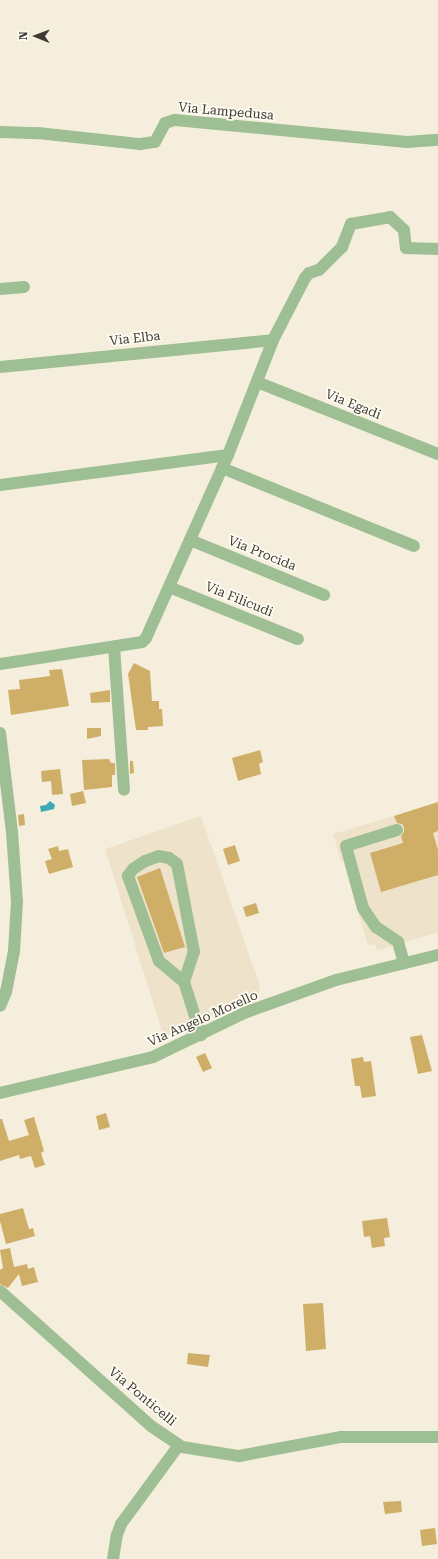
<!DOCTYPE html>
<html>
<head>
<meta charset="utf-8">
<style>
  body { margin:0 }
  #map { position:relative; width:438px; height:1559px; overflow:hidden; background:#f6eedc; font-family:"Roboto Serif",serif }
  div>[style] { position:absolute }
  .built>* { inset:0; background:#eee3ca }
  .water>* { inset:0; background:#3baab2 }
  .building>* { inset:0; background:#cfaf67 }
  .minor>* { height:12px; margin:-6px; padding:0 6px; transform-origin:6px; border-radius:6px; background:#9ebf93 }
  span { translate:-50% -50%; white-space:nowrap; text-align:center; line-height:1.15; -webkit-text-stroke:3.5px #fffcf4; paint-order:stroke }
  .street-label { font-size:13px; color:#3e3b34 }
  .north { position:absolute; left:16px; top:16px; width:40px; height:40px; -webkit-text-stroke:3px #fffcf4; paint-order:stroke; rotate:271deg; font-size:11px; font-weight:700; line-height:16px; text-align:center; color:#3e3b34 }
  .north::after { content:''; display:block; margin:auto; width:14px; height:18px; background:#3e3b34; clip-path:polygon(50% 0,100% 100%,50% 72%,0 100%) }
</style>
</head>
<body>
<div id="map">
  <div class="built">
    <div style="clip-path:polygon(438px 803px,438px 932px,377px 951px,375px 944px,368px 946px,343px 861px,341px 861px,333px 834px)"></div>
    <div style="clip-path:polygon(201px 816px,260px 986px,258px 996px,165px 1041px,105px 849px)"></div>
  </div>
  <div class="water">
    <div style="clip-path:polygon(50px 801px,55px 805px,54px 809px,41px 812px,40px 806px,46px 805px)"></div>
  </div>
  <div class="building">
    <div style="clip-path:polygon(134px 663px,150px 671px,152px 701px,159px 701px,159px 709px,162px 709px,163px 726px,148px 727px,148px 730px,136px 730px,128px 674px)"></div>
    <div style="clip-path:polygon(62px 669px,69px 706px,11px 715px,8px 690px,20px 689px,19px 680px,50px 676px,49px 670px)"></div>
    <div style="clip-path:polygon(110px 690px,110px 702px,91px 703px,90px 693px)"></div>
    <div style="clip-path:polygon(87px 728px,101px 728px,101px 736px,87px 739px)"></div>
    <div style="clip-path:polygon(260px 750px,263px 762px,259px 764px,261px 774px,238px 781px,232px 758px)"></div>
    <div style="clip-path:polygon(109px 759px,111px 763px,115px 763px,115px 775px,112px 775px,112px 787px,84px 790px,82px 760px)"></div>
    <div style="clip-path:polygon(130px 761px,133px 761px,134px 773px,130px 774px)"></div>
    <div style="clip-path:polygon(60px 769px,63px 794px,52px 795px,51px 781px,42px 782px,41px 771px)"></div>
    <div style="clip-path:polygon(83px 791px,86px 803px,72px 806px,70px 794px)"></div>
    <div style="clip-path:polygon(438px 802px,438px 831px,433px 833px,438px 850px,438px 875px,381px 892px,370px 853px,403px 843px,401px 836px,404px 832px,404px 827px,402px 824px,397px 823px,394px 816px)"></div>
    <div style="clip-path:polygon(24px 814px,25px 825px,19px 826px,18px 815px)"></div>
    <div style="clip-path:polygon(235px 845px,240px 861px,228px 865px,223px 849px)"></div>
    <div style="clip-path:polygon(58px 846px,59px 851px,68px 849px,73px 867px,49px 874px,45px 861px,52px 859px,48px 849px)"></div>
    <div style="clip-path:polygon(160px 868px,185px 947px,164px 953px,137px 877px)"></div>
    <div style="clip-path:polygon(256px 903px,259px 913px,246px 917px,243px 907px)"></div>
    <div style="clip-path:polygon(422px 1035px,432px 1071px,418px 1074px,410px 1037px)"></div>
    <div style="clip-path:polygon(205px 1053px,212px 1068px,203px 1072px,196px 1057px)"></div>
    <div style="clip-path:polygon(363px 1057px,364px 1062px,371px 1061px,376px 1096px,362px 1098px,360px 1086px,355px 1086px,351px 1059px)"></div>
    <div style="clip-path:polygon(106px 1113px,110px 1127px,99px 1130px,96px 1116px)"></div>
    <div style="clip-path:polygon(34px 1117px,44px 1151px,41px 1153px,45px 1165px,35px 1168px,31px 1156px,20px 1159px,19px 1155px,0 1161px,0 1119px,2px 1119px,9px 1141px,29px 1135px,24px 1120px)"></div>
    <div style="clip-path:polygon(23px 1208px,29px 1229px,33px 1228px,35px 1236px,6px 1244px,0 1221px,0 1214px)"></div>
    <div style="clip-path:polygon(387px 1218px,390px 1237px,384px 1238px,385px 1246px,372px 1248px,370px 1236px,364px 1237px,362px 1221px)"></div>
    <div style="clip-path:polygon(10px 1248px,14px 1267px,27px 1264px,28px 1269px,34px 1267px,38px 1282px,22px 1286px,19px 1274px,8px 1288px,0 1284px,0 1270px,3px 1268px,0 1250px)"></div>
    <div style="clip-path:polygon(323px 1303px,326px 1349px,306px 1351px,303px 1304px)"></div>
    <div style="clip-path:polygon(188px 1353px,210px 1355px,208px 1367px,187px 1364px)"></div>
    <div style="clip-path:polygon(401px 1501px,402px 1512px,385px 1514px,383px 1502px)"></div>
    <div style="clip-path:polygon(435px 1528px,437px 1544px,422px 1546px,420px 1530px)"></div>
  </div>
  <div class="minor">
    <div style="left:0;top:132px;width:38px;rotate:2deg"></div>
    <div style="left:38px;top:133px;width:103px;rotate:6.2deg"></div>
    <div style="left:140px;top:144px;width:15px;rotate:-8deg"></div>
    <div style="left:155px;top:142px;width:21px;rotate:-62deg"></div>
    <div style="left:165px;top:123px;width:10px;rotate:-17deg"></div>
    <div style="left:175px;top:120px;width:233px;rotate:5.4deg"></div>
    <div style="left:407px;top:142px;width:31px;rotate:-4deg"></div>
    <div style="left:0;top:289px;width:24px;rotate:-5deg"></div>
    <div style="left:0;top:367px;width:274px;rotate:-5.6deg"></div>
    <div style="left:257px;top:382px;width:195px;rotate:21.7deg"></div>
    <div style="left:222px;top:468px;width:207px;rotate:22.1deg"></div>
    <div style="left:0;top:485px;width:230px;rotate:-7.5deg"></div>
    <div style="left:190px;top:540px;width:145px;rotate:22.3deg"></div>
    <div style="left:169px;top:587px;width:139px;rotate:22deg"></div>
    <div style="left:114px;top:647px;width:143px;rotate:86deg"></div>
    <div style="left:0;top:664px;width:144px;rotate:-8.8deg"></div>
    <div style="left:142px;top:642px;width:6px;rotate:-45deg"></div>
    <div style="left:146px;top:638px;width:201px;rotate:-65.9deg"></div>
    <div style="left:228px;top:455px;width:123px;rotate:-68.6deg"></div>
    <div style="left:273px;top:340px;width:70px;rotate:-62.7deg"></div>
    <div style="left:305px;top:278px;width:6px;rotate:-51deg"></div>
    <div style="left:309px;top:273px;width:10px;rotate:-17deg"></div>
    <div style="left:319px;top:270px;width:33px;rotate:-45deg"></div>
    <div style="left:342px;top:247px;width:25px;rotate:-69deg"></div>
    <div style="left:351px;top:224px;width:40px;rotate:-10deg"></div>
    <div style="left:390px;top:217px;width:19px;rotate:43deg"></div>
    <div style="left:404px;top:230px;width:18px;rotate:84deg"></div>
    <div style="left:406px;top:248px;width:32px;rotate:2deg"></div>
    <div style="left:0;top:733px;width:100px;rotate:83.1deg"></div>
    <div style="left:12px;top:832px;width:69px;rotate:85.9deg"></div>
    <div style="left:17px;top:901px;width:50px;rotate:93.4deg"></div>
    <div style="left:14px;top:951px;width:42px;rotate:101deg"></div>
    <div style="left:6px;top:992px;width:15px;rotate:113deg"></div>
    <div style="left:397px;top:830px;width:53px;rotate:162.6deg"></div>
    <div style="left:346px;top:846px;width:64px;rotate:74.7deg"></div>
    <div style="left:363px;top:908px;width:23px;rotate:56deg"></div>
    <div style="left:376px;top:927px;width:27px;rotate:34deg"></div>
    <div style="left:398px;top:942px;width:22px;rotate:74deg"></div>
    <div style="left:184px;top:982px;width:32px;rotate:-72deg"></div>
    <div style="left:194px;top:952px;width:90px;rotate:-100.9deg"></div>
    <div style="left:177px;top:864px;width:10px;rotate:-143deg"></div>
    <div style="left:169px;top:858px;width:10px;rotate:-169deg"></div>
    <div style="left:159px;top:856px;width:15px;rotate:160deg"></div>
    <div style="left:145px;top:861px;width:14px;rotate:146deg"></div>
    <div style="left:133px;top:869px;width:9px;rotate:126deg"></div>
    <div style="left:128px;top:876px;width:90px;rotate:70deg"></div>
    <div style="left:159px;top:961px;width:33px;rotate:40deg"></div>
    <div style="left:184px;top:982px;width:56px;rotate:72.2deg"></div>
    <div style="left:0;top:1093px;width:157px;rotate:-13.2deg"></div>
    <div style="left:153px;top:1057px;width:101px;rotate:-25.8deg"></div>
    <div style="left:244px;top:1013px;width:98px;rotate:-19.7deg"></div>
    <div style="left:336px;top:980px;width:105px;rotate:-13.8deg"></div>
    <div style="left:0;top:1291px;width:203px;rotate:41.8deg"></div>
    <div style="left:151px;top:1426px;width:37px;rotate:34deg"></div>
    <div style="left:182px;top:1447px;width:58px;rotate:9deg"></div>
    <div style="left:239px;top:1456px;width:104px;rotate:-10.6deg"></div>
    <div style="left:341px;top:1437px;width:97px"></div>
    <div style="left:113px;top:1559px;width:24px;rotate:-81deg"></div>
    <div style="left:117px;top:1535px;width:12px;rotate:-70deg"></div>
    <div style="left:121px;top:1524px;width:98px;rotate:-53.7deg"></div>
  </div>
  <div class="street-label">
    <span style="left:226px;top:112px;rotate:5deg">Via Lampedusa</span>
    <span style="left:135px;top:339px;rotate:-6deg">Via Elba</span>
    <span style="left:353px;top:405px;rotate:22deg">Via Egadi</span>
    <span style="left:262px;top:554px;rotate:22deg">Via Procida</span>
    <span style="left:239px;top:600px;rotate:22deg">Via Filicudi</span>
    <span style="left:203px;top:1019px;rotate:-24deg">Via Angelo Morello</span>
    <span style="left:142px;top:1397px;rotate:40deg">Via Ponticelli</span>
  </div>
  <div class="north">N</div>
</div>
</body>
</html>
